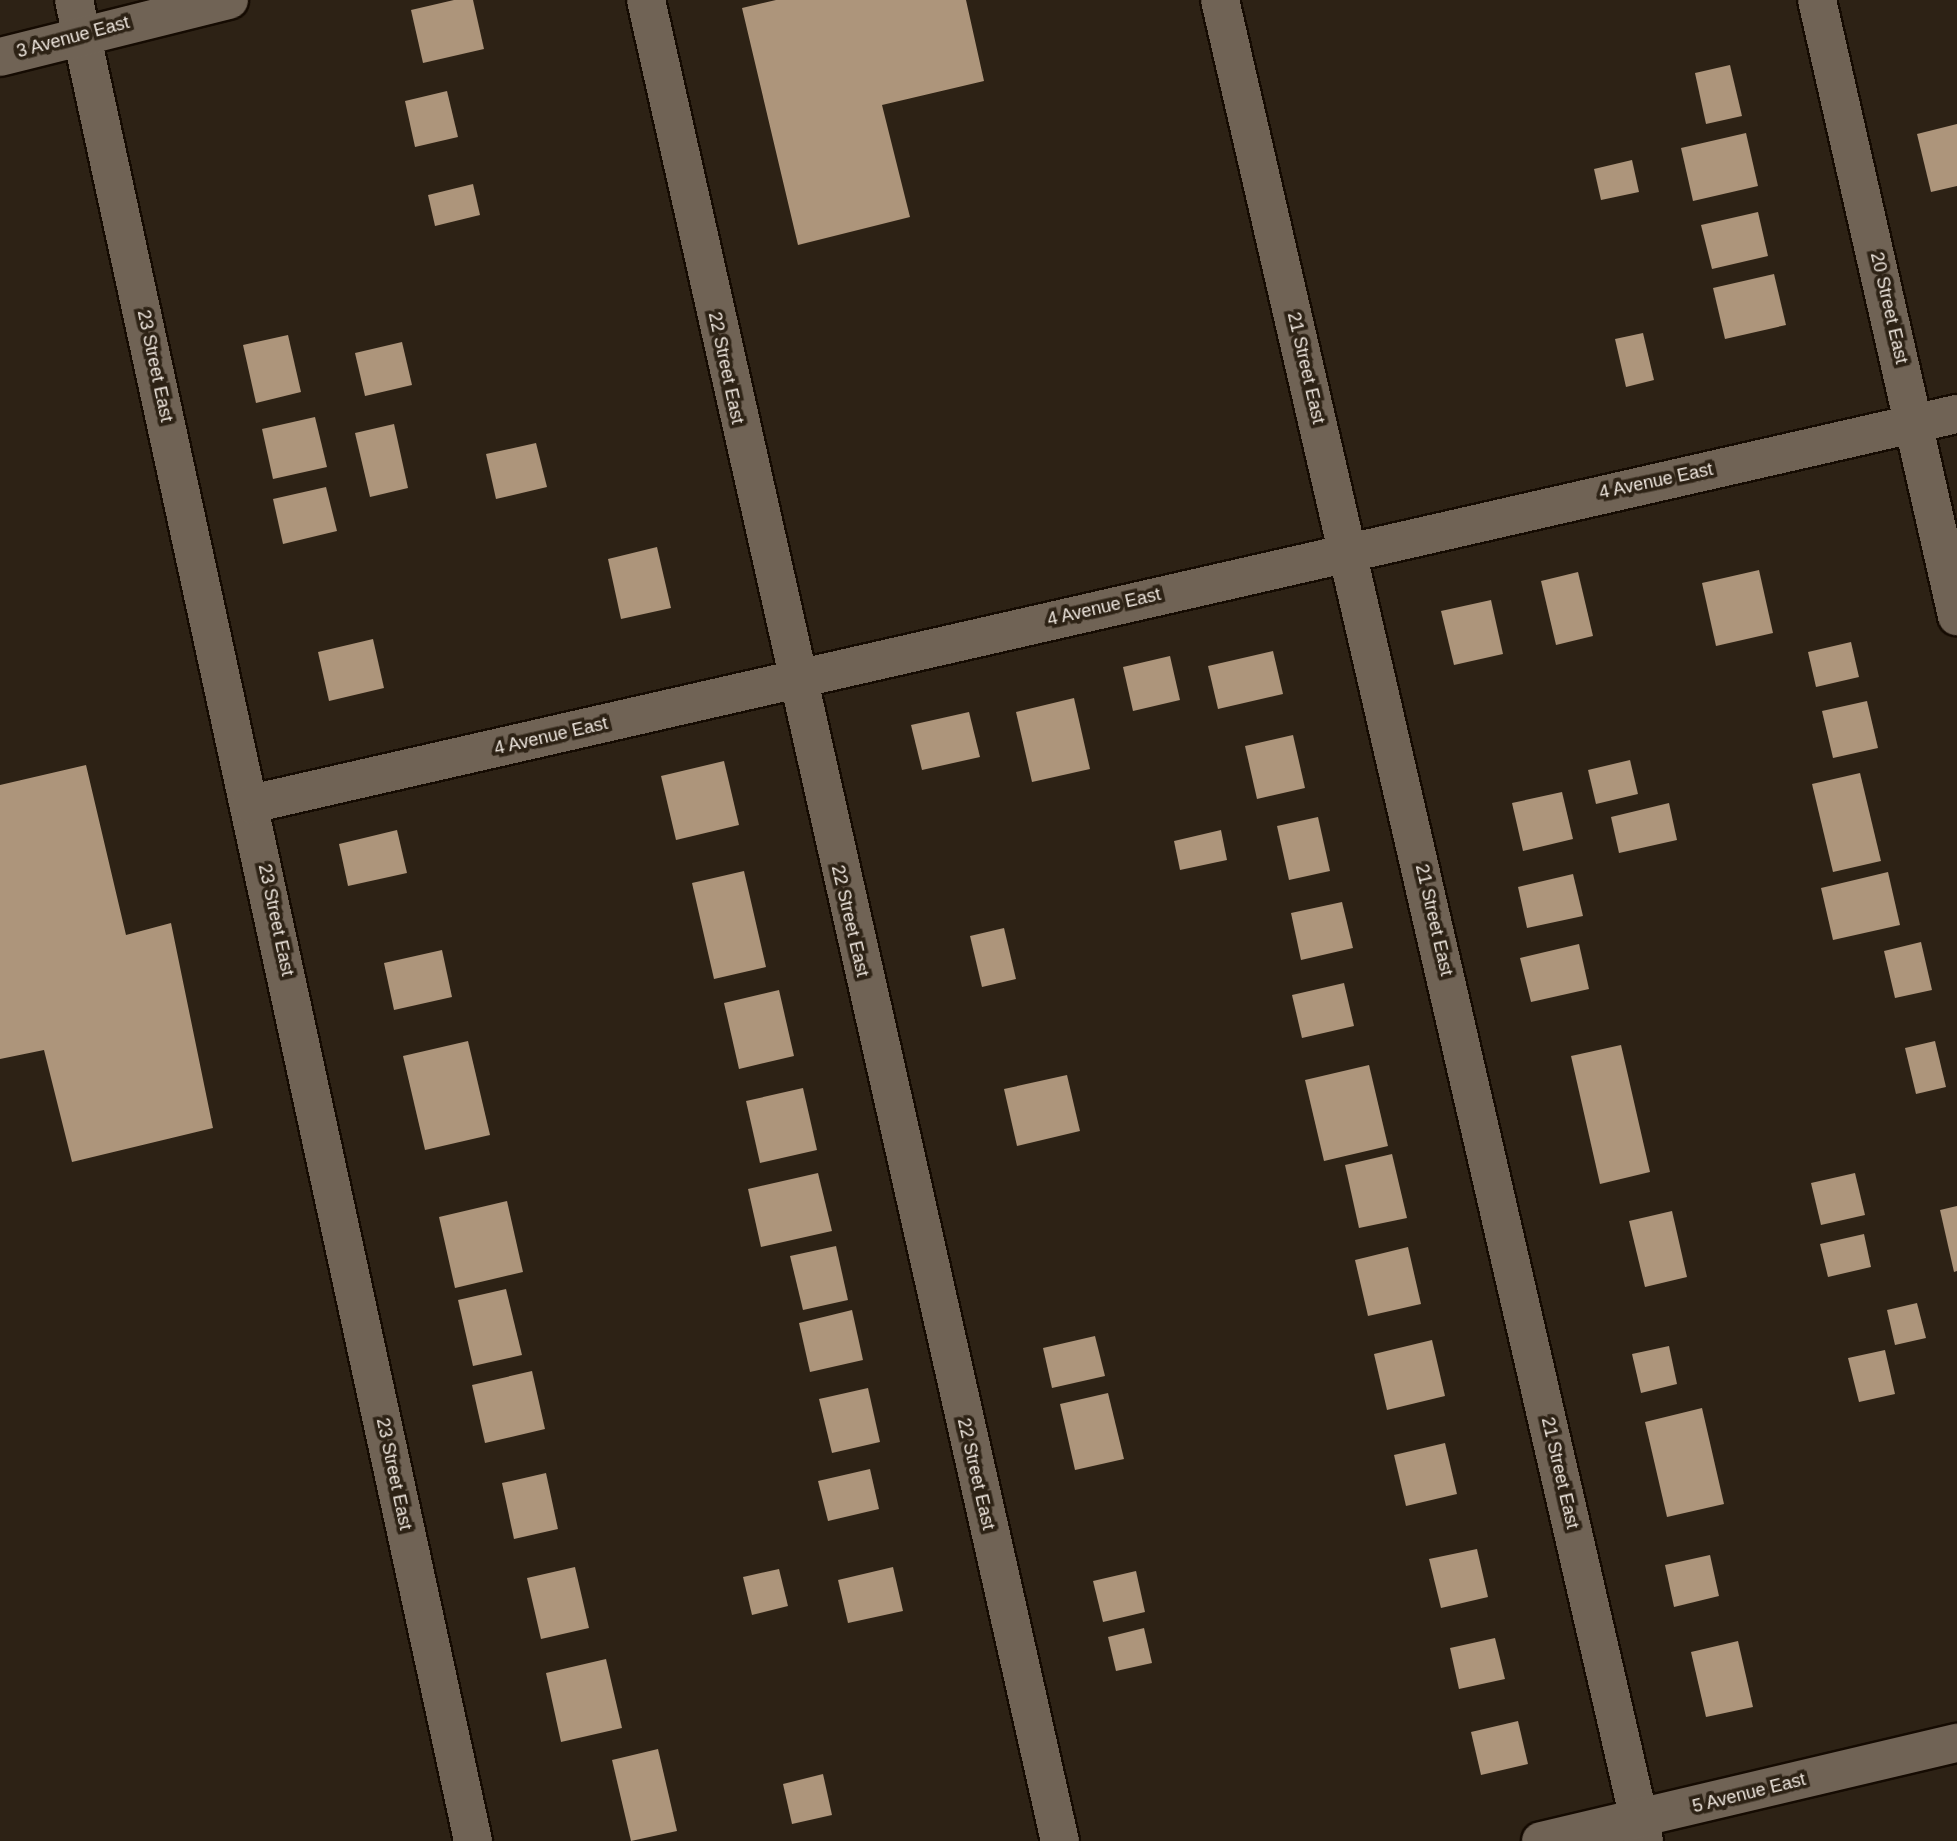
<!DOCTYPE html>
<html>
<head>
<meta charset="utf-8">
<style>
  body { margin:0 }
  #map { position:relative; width:1957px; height:1841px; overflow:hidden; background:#2d2215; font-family:Arial,sans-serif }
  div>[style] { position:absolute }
  .building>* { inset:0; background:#ad957b }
  .roads { filter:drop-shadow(2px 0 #150b02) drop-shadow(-2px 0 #150b02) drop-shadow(0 2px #150b02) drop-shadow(0 -2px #150b02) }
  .minor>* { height:38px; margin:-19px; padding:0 19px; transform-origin:19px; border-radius:19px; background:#706355 }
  span { translate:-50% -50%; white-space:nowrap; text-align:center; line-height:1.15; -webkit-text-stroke:7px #2d2215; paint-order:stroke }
  .street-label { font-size:18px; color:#eee6de }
</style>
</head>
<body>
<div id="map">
  <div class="building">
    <div style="clip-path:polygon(454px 0,473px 0,484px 49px,423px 63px,411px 10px)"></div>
    <div style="clip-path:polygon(776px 0,966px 0,984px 81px,882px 105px,910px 217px,798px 245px,742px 8px)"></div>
    <div style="clip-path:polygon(1730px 65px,1742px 116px,1706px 124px,1695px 73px)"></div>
    <div style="clip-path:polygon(447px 91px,458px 137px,415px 147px,405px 101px)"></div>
    <div style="clip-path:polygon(1957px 124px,1957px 186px,1931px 192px,1917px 134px)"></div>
    <div style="clip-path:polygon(1746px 133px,1758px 186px,1693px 201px,1681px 148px)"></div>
    <div style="clip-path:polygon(1632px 160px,1639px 192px,1601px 200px,1594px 169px)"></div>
    <div style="clip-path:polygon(473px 184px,480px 215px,435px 226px,428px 195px)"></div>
    <div style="clip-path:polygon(1758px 212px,1768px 256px,1712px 269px,1701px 225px)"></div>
    <div style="clip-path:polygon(1774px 274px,1786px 325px,1725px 339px,1713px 288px)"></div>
    <div style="clip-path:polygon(1643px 333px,1654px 380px,1626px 387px,1615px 339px)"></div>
    <div style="clip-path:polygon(288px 335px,301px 392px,256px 403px,243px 345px)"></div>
    <div style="clip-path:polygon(402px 342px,412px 385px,365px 396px,355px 353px)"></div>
    <div style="clip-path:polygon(315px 417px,327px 467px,273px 479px,262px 429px)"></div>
    <div style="clip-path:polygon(394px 424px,408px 488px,370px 497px,355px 433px)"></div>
    <div style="clip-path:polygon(536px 443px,547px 487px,496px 499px,486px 454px)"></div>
    <div style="clip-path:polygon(326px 487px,337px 531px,283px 544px,273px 499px)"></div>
    <div style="clip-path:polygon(657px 547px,671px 608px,621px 619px,608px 559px)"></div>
    <div style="clip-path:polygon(1759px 570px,1773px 633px,1716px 646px,1702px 583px)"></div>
    <div style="clip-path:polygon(1578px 572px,1593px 636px,1556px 645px,1541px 581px)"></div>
    <div style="clip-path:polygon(1491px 600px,1503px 654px,1454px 665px,1441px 611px)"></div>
    <div style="clip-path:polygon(373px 639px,384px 688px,329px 701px,318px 652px)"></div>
    <div style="clip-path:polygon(1851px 642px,1859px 677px,1816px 687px,1808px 652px)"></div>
    <div style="clip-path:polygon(1273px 651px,1283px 694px,1218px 709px,1208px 666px)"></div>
    <div style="clip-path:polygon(1170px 656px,1180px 700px,1133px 711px,1123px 667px)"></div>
    <div style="clip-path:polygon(1074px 698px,1090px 769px,1032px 782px,1016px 712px)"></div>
    <div style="clip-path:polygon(1867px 701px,1878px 748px,1833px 758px,1822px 711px)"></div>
    <div style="clip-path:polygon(969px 712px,980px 757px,922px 770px,911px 725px)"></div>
    <div style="clip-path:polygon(1293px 735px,1305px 788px,1257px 799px,1245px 746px)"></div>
    <div style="clip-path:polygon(1630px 760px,1638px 794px,1596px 804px,1588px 770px)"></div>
    <div style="clip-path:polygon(724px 761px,739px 825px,676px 840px,661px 776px)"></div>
    <div style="clip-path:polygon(86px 765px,126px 935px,171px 923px,213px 1128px,72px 1162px,44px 1050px,0 1059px,0 785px)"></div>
    <div style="clip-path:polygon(1860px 773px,1881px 861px,1833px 872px,1812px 784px)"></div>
    <div style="clip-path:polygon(1562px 792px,1573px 839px,1523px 851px,1512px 803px)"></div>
    <div style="clip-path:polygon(1669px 803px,1677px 840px,1619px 853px,1611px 817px)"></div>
    <div style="clip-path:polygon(1318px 817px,1330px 871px,1289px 880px,1277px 826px)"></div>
    <div style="clip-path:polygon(397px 830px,407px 873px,348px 886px,339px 844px)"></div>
    <div style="clip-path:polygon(1221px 830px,1227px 860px,1180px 870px,1174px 841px)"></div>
    <div style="clip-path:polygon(744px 871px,766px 967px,714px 979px,692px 883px)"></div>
    <div style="clip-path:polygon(1888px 872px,1900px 925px,1833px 940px,1821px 888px)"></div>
    <div style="clip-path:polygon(1573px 874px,1583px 916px,1527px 928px,1518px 887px)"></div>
    <div style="clip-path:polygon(1342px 902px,1353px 948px,1301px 960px,1291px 913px)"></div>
    <div style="clip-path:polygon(1004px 928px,1016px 979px,982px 987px,970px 936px)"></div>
    <div style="clip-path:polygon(1921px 942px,1932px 990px,1895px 998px,1884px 951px)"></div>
    <div style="clip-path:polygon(1579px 944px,1589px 989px,1531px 1002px,1520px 958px)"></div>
    <div style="clip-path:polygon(442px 950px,452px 997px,394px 1010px,384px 963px)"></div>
    <div style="clip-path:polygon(1344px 983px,1354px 1026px,1302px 1038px,1292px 995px)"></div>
    <div style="clip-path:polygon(779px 990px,794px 1056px,739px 1069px,724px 1003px)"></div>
    <div style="clip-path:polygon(468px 1041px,490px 1135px,425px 1150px,403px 1056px)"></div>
    <div style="clip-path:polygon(1935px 1041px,1946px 1087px,1916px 1094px,1905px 1048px)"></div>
    <div style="clip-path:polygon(1621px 1045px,1650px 1172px,1600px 1184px,1571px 1056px)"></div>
    <div style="clip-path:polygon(1369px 1065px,1388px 1146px,1324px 1161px,1305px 1080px)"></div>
    <div style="clip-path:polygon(1067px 1075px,1080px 1131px,1017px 1146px,1004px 1089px)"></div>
    <div style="clip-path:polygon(803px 1088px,817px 1150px,760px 1163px,746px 1101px)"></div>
    <div style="clip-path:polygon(1392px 1154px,1407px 1218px,1359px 1228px,1345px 1165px)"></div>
    <div style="clip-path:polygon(818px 1173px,832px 1231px,761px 1247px,748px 1189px)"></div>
    <div style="clip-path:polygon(1855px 1173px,1865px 1215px,1821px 1225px,1811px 1183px)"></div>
    <div style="clip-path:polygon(507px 1201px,523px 1272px,455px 1288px,439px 1217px)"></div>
    <div style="clip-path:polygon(1957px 1206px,1957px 1271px,1954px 1272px,1940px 1210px)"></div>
    <div style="clip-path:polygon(1672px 1211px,1687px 1277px,1645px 1287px,1629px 1221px)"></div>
    <div style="clip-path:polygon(1864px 1234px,1871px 1267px,1828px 1277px,1820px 1244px)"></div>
    <div style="clip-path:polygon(836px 1246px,848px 1300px,803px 1310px,790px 1256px)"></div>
    <div style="clip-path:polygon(1408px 1247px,1421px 1304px,1368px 1316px,1355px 1260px)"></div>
    <div style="clip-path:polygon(506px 1289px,522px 1355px,473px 1366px,458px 1300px)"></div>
    <div style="clip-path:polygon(1917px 1303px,1926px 1338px,1895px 1345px,1887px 1310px)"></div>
    <div style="clip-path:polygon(852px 1310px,863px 1360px,810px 1372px,799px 1323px)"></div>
    <div style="clip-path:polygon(1095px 1336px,1105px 1376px,1052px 1388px,1043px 1348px)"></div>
    <div style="clip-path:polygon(1432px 1340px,1445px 1396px,1387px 1410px,1374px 1354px)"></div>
    <div style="clip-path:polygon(1669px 1346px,1677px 1384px,1641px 1393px,1632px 1354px)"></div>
    <div style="clip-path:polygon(1885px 1350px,1895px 1394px,1859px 1402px,1848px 1358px)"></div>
    <div style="clip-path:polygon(532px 1371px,545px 1429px,485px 1443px,472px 1385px)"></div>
    <div style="clip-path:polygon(868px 1388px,880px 1442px,832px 1453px,819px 1399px)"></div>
    <div style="clip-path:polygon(1108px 1393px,1124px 1459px,1075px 1470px,1060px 1404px)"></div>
    <div style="clip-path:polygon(1702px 1408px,1724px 1504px,1667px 1517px,1645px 1422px)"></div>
    <div style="clip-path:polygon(1445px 1443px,1457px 1494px,1406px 1506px,1394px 1455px)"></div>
    <div style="clip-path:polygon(870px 1469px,879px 1509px,828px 1521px,818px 1481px)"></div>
    <div style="clip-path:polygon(546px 1473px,558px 1529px,514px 1539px,502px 1483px)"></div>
    <div style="clip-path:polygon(1477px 1549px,1488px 1597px,1441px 1608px,1429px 1559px)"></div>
    <div style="clip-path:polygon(1710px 1555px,1719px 1596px,1674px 1607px,1665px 1565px)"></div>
    <div style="clip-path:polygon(575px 1567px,589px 1628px,541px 1639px,527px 1578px)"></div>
    <div style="clip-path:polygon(893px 1567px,903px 1611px,848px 1623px,838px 1580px)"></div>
    <div style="clip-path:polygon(779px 1569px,788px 1606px,752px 1615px,743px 1577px)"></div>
    <div style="clip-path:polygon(1136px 1571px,1145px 1612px,1103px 1622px,1093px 1581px)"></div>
    <div style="clip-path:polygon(1144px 1628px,1152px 1663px,1116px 1671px,1108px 1637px)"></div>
    <div style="clip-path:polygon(1495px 1638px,1505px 1679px,1459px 1689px,1450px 1648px)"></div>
    <div style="clip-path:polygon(1738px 1641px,1753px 1707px,1706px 1717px,1691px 1652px)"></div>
    <div style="clip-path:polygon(606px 1659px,622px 1728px,561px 1742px,546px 1673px)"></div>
    <div style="clip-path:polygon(1518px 1721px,1528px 1764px,1481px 1775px,1471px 1732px)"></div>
    <div style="clip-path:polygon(658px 1749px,677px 1831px,631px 1841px,612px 1760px)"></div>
    <div style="clip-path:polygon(823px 1774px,832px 1815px,792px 1824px,783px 1784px)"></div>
  </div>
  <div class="roads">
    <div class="minor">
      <div style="left:74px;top:0;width:1884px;rotate:77.77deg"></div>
      <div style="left:646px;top:0;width:1887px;rotate:77.33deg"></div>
      <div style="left:1220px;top:0;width:1889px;rotate:77.03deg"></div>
      <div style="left:1817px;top:0;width:632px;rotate:77.2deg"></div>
      <div style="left:0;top:57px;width:236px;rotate:-14deg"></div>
      <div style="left:251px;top:804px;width:1750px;rotate:-12.88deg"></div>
      <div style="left:1541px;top:1841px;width:427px;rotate:-13.3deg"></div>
    </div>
  </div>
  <div class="street-label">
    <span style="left:73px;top:37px;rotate:-15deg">3 Avenue East</span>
    <span style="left:1889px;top:308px;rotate:77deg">20 Street East</span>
    <span style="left:155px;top:366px;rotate:78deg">23 Street East</span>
    <span style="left:726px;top:368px;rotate:78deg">22 Street East</span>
    <span style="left:1306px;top:368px;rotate:77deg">21 Street East</span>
    <span style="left:1656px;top:481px;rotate:-12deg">4 Avenue East</span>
    <span style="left:1104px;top:607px;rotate:-13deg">4 Avenue East</span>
    <span style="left:551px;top:736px;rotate:-13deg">4 Avenue East</span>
    <span style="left:276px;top:920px;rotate:78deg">23 Street East</span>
    <span style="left:1434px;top:920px;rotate:77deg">21 Street East</span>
    <span style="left:850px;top:921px;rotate:77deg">22 Street East</span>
    <span style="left:1560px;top:1473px;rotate:77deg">21 Street East</span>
    <span style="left:394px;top:1474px;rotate:78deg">23 Street East</span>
    <span style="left:976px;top:1474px;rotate:77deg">22 Street East</span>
    <span style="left:1749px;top:1793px;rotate:-14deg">5 Avenue East</span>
  </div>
</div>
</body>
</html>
